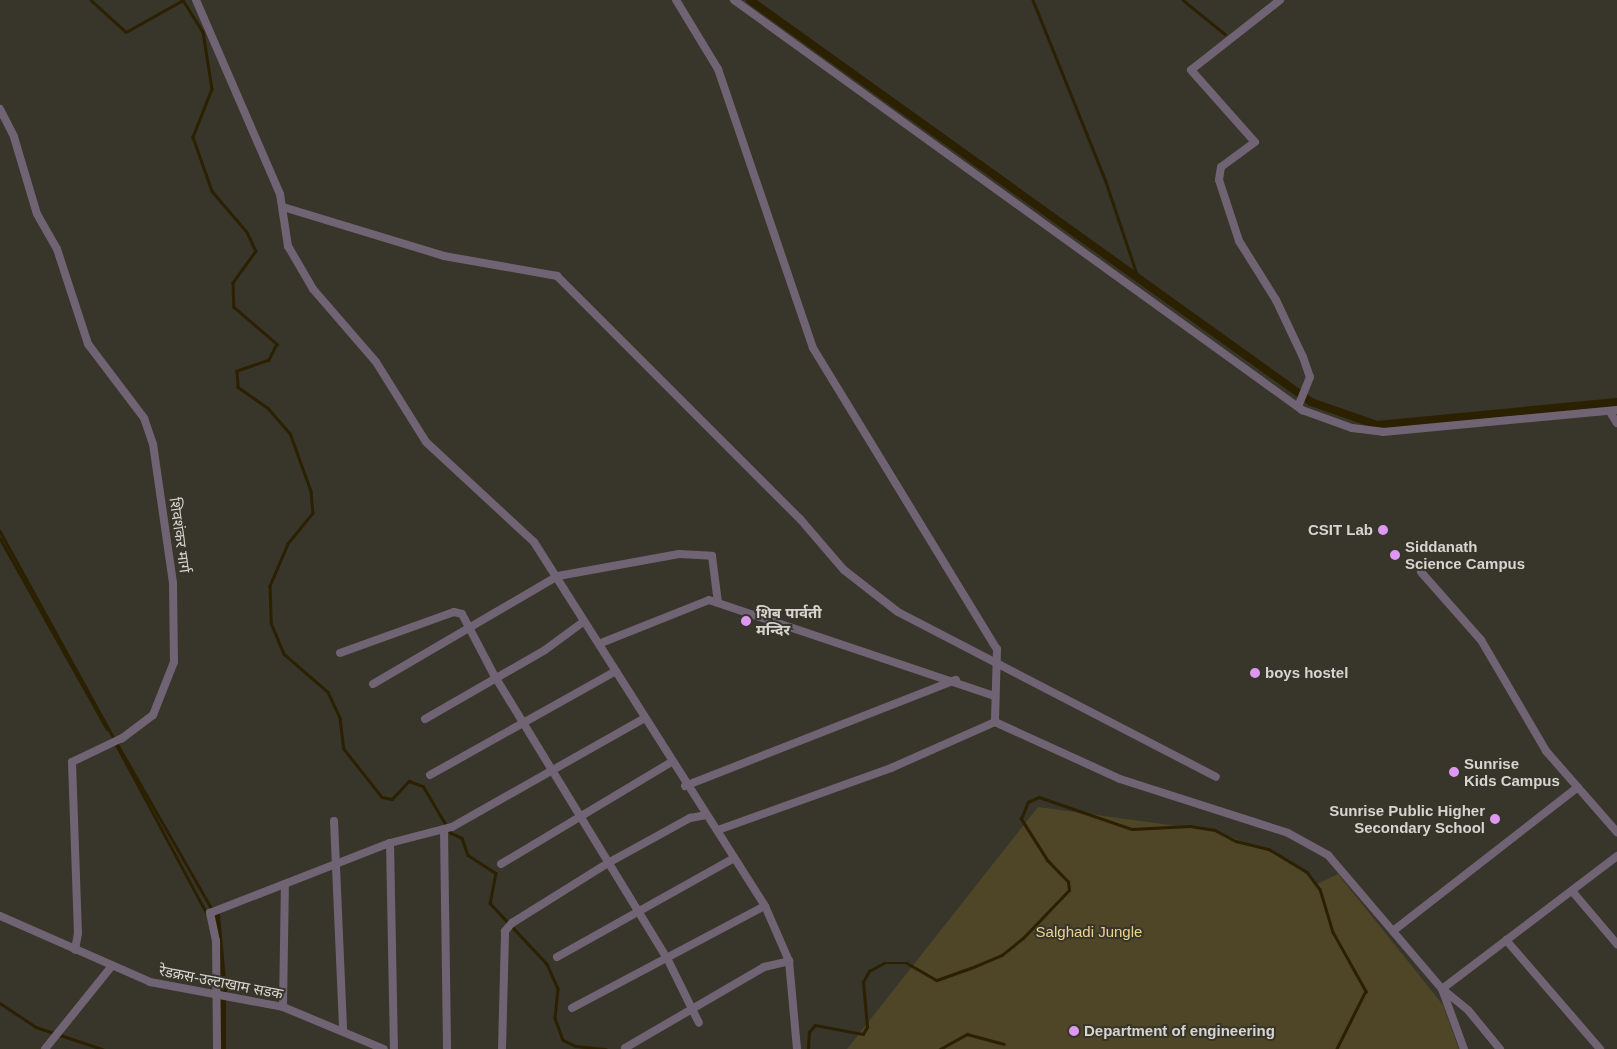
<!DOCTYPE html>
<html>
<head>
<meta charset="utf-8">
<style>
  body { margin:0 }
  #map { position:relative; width:1617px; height:1049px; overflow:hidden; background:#38352b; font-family:Arial,"Noto Sans Devanagari",sans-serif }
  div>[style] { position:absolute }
  .green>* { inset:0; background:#4f4527 }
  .stream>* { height:2.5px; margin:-1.25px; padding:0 1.25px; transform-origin:1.25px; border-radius:1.25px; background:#2b2101 }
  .canal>* { height:8px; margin:-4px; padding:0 4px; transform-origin:4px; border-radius:4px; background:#2b2101 }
  .minor>* { height:8px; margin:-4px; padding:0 4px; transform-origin:4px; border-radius:4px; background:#706474 }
  .dots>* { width:14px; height:14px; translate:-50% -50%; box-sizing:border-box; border:2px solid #38352b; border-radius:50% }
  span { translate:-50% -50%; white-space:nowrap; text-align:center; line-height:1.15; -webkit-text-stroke:4px #38352b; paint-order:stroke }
  .poi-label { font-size:15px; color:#d7d5cf; font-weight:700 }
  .right { translate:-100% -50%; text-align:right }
  .left { translate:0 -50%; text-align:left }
  .street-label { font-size:15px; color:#d7d5cf }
  .park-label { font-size:15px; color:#ebd38d }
</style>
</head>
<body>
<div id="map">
  <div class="green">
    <div style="clip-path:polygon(1038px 807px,1214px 831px,1269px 851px,1307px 872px,1315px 885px,1338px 874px,1443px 1005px,1459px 1049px,847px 1049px)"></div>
  </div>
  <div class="stream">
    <div style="left:91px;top:0;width:47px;rotate:42.4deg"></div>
    <div style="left:126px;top:32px;width:65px;rotate:-29.3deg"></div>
    <div style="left:183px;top:0;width:38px;rotate:58deg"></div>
    <div style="left:203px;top:32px;width:58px;rotate:81deg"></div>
    <div style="left:212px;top:89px;width:52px;rotate:111.6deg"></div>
    <div style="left:193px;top:137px;width:57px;rotate:70.6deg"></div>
    <div style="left:212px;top:191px;width:54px;rotate:49.5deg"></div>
    <div style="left:247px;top:232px;width:21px;rotate:65deg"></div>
    <div style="left:256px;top:251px;width:39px;rotate:126deg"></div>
    <div style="left:233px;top:283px;width:24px;rotate:88deg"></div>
    <div style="left:234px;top:307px;width:57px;rotate:40.7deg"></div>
    <div style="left:277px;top:344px;width:18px;rotate:117deg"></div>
    <div style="left:269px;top:360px;width:34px;rotate:161deg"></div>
    <div style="left:237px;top:371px;width:16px;rotate:86deg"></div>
    <div style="left:238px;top:387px;width:37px;rotate:35deg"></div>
    <div style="left:268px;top:408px;width:33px;rotate:49deg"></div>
    <div style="left:290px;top:433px;width:62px;rotate:70.1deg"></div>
    <div style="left:311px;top:491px;width:22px;rotate:85deg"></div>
    <div style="left:313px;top:513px;width:40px;rotate:129deg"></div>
    <div style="left:288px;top:544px;width:46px;rotate:113.2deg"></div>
    <div style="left:270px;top:586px;width:37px;rotate:88deg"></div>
    <div style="left:271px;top:623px;width:34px;rotate:67deg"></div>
    <div style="left:284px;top:654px;width:58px;rotate:40.8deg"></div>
    <div style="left:328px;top:692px;width:29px;rotate:65deg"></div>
    <div style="left:340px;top:718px;width:31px;rotate:83deg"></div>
    <div style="left:344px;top:749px;width:61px;rotate:51.6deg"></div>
    <div style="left:382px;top:797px;width:10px;rotate:11deg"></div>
    <div style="left:392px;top:799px;width:25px;rotate:-47deg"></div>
    <div style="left:409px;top:781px;width:15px;rotate:20deg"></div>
    <div style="left:423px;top:786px;width:55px;rotate:59.2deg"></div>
    <div style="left:451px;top:833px;width:12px;rotate:24deg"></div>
    <div style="left:462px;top:838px;width:18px;rotate:71deg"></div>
    <div style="left:468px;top:855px;width:33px;rotate:33deg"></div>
    <div style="left:496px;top:873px;width:31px;rotate:101deg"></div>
    <div style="left:490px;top:903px;width:83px;rotate:46.9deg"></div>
    <div style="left:547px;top:964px;width:27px;rotate:66deg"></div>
    <div style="left:558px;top:989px;width:29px;rotate:96deg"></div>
    <div style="left:555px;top:1018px;width:23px;rotate:70deg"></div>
    <div style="left:563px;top:1040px;width:14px;rotate:25deg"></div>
    <div style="left:576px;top:1046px;width:30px;rotate:6deg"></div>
    <div style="left:1033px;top:0;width:196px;rotate:68.1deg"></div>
    <div style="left:1106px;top:182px;width:103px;rotate:71.4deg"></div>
    <div style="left:1183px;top:0;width:54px;rotate:39deg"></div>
    <div style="left:0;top:531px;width:236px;rotate:61.2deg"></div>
    <div style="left:0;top:538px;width:219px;rotate:60.7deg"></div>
    <div style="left:116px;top:744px;width:193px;rotate:61.8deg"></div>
    <div style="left:118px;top:745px;width:189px;rotate:60.2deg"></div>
    <div style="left:0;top:1003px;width:43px;rotate:33.7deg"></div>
    <div style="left:36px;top:1027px;width:70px;rotate:18.4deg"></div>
    <div style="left:808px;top:1049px;width:17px;rotate:-87deg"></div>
    <div style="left:809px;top:1032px;width:9px;rotate:-49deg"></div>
    <div style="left:815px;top:1025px;width:49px;rotate:10.6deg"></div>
    <div style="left:863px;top:1034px;width:8px;rotate:-60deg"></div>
    <div style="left:867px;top:1027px;width:45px;rotate:-95.1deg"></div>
    <div style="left:863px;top:982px;width:13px;rotate:-61deg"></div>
    <div style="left:869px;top:971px;width:17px;rotate:-28deg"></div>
    <div style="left:884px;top:963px;width:23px"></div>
    <div style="left:907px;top:963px;width:34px;rotate:30deg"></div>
    <div style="left:937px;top:980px;width:41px;rotate:-19.7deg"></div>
    <div style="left:976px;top:966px;width:28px;rotate:-23deg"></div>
    <div style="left:1002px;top:955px;width:27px;rotate:-39deg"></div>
    <div style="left:1023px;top:938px;width:66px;rotate:-46.2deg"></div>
    <div style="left:1069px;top:890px;width:8px;rotate:-97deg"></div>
    <div style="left:1068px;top:882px;width:30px;rotate:-134deg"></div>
    <div style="left:1047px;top:860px;width:49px;rotate:-122.4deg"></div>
    <div style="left:1021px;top:819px;width:18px;rotate:-68deg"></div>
    <div style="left:1028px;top:802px;width:12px;rotate:-24deg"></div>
    <div style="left:1039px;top:797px;width:98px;rotate:19deg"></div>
    <div style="left:1132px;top:829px;width:58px;rotate:-3deg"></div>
    <div style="left:1190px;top:826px;width:25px;rotate:9deg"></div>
    <div style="left:1215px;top:830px;width:24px;rotate:28deg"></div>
    <div style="left:1236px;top:841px;width:34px;rotate:14deg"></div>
    <div style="left:1269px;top:849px;width:44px;rotate:31.2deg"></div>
    <div style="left:1307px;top:872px;width:21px;rotate:53deg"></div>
    <div style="left:1320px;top:889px;width:45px;rotate:73.2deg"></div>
    <div style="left:1333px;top:932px;width:68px;rotate:60.8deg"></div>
    <div style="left:1366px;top:991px;width:65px;rotate:116.6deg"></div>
    <div style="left:940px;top:1049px;width:31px;rotate:-29deg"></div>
    <div style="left:967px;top:1034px;width:38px;rotate:15deg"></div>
  </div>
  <div class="canal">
    <div style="left:750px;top:0;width:690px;rotate:35.62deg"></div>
    <div style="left:1311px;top:402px;width:70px;rotate:19.2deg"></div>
    <div style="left:1377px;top:425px;width:241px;rotate:-5.5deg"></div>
    <div style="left:216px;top:915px;width:76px;rotate:84.7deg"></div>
    <div style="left:222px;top:1049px;width:47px;rotate:-90deg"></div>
  </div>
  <div class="minor">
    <div style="left:196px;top:0;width:211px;rotate:66.6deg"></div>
    <div style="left:280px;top:194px;width:53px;rotate:81.3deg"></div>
    <div style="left:288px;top:246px;width:50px;rotate:59.8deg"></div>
    <div style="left:313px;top:289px;width:96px;rotate:49.2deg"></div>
    <div style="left:376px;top:362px;width:94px;rotate:58deg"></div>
    <div style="left:426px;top:442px;width:147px;rotate:42.8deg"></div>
    <div style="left:534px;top:542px;width:431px;rotate:57.6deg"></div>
    <div style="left:765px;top:906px;width:60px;rotate:66.4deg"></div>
    <div style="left:789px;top:961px;width:88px;rotate:84.8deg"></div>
    <div style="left:676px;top:0;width:81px;rotate:58.7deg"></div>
    <div style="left:718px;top:69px;width:295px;rotate:71.2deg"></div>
    <div style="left:813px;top:348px;width:353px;rotate:58.6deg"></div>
    <div style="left:997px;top:649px;width:73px;rotate:91.6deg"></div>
    <div style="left:995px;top:722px;width:137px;rotate:24.5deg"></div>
    <div style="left:1120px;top:779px;width:176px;rotate:17.8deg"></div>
    <div style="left:1288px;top:833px;width:46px;rotate:28.8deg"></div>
    <div style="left:1328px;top:855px;width:176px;rotate:49.6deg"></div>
    <div style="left:1442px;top:989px;width:64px;rotate:69.9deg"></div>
    <div style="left:734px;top:0;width:701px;rotate:35.82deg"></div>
    <div style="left:1302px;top:410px;width:53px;rotate:19.8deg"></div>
    <div style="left:1352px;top:428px;width:31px;rotate:7deg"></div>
    <div style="left:1383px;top:432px;width:235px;rotate:-5.4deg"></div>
    <div style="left:1280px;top:0;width:113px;rotate:141.8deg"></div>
    <div style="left:1191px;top:70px;width:96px;rotate:48.4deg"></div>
    <div style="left:1255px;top:142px;width:42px;rotate:143.7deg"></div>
    <div style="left:1221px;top:167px;width:13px;rotate:99deg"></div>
    <div style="left:1219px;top:180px;width:64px;rotate:71.8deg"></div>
    <div style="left:1239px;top:241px;width:70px;rotate:57.9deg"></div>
    <div style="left:1276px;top:300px;width:63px;rotate:64.7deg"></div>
    <div style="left:1303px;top:357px;width:21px;rotate:71deg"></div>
    <div style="left:1310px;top:377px;width:32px;rotate:112deg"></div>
    <div style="left:0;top:109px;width:31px;rotate:63deg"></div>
    <div style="left:14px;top:137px;width:80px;rotate:73.4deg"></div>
    <div style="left:37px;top:214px;width:40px;rotate:60.3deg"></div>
    <div style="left:57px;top:249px;width:100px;rotate:71.9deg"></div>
    <div style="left:88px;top:344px;width:93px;rotate:52.9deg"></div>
    <div style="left:144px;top:418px;width:28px;rotate:71deg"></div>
    <div style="left:153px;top:444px;width:140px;rotate:81.8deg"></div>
    <div style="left:173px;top:583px;width:79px;rotate:89.3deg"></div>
    <div style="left:174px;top:662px;width:57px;rotate:111.6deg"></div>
    <div style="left:153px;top:715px;width:39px;rotate:143deg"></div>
    <div style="left:122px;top:738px;width:55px;rotate:154.4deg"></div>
    <div style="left:72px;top:762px;width:171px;rotate:88deg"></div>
    <div style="left:78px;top:933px;width:17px;rotate:100deg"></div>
    <div style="left:283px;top:207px;width:168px;rotate:16.9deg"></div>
    <div style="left:444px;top:256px;width:115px;rotate:10deg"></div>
    <div style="left:557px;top:276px;width:345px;rotate:45deg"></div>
    <div style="left:801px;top:520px;width:66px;rotate:49.3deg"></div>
    <div style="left:844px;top:570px;width:68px;rotate:37.9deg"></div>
    <div style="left:898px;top:612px;width:358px;rotate:27.4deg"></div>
    <div style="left:1610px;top:412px;width:13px;rotate:58deg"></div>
    <div style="left:1421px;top:572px;width:91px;rotate:48.6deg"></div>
    <div style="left:1481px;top:640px;width:129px;rotate:59.6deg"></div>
    <div style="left:1546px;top:751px;width:108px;rotate:48.8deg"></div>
    <div style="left:601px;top:643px;width:116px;rotate:-21.7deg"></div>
    <div style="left:709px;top:600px;width:302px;rotate:18.6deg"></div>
    <div style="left:340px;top:653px;width:121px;rotate:-19.8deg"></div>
    <div style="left:454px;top:612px;width:8px;rotate:14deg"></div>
    <div style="left:462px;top:614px;width:69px;rotate:62.3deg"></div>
    <div style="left:494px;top:675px;width:332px;rotate:58.6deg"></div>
    <div style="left:667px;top:958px;width:72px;rotate:63.8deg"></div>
    <div style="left:373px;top:684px;width:214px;rotate:-30.3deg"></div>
    <div style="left:558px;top:576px;width:123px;rotate:-10.3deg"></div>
    <div style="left:679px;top:554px;width:33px;rotate:3deg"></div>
    <div style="left:712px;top:556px;width:47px;rotate:82.7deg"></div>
    <div style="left:425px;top:719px;width:138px;rotate:-29.9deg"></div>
    <div style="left:545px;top:650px;width:47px;rotate:-36.4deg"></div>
    <div style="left:430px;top:775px;width:213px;rotate:-29.2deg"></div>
    <div style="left:685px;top:786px;width:291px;rotate:-21.4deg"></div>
    <div style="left:334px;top:821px;width:209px;rotate:87.5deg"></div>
    <div style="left:444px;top:830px;width:219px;rotate:89.2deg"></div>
    <div style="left:718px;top:830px;width:184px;rotate:-19.7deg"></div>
    <div style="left:891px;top:768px;width:114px;rotate:-23.9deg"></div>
    <div style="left:390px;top:843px;width:206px;rotate:88.9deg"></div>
    <div style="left:501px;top:864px;width:197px;rotate:-30.9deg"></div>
    <div style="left:1572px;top:891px;width:70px;rotate:49.7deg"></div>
    <div style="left:0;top:916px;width:164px;rotate:23.7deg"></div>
    <div style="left:150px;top:982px;width:135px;rotate:10.6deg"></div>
    <div style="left:283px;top:1007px;width:109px;rotate:22.6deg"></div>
    <div style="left:1393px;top:931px;width:234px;rotate:-37.9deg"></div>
    <div style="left:1506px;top:940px;width:144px;rotate:49.2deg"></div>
    <div style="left:557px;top:957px;width:203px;rotate:-29.2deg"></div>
    <div style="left:283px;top:1007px;width:122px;rotate:-89.1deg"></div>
    <div style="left:572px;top:1008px;width:218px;rotate:-27.9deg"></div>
    <div style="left:625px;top:1048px;width:161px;rotate:-30.2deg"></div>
    <div style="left:764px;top:967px;width:26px;rotate:-13deg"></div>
    <div style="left:45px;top:1049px;width:105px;rotate:-51.2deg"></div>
    <div style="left:217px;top:1049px;width:108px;rotate:-90.5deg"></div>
    <div style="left:216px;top:941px;width:29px;rotate:-102deg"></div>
    <div style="left:210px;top:913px;width:193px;rotate:-21.3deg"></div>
    <div style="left:390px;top:843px;width:64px;rotate:-14.5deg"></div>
    <div style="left:452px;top:827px;width:219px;rotate:-29.5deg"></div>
    <div style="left:502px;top:1049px;width:118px;rotate:-88.5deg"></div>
    <div style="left:505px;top:931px;width:11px;rotate:-49deg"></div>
    <div style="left:512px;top:923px;width:113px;rotate:-32deg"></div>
    <div style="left:608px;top:863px;width:94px;rotate:-28.8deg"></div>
    <div style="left:690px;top:818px;width:17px;rotate:-10deg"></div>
    <div style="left:1500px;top:1049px;width:50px;rotate:-129.4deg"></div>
    <div style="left:1468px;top:1010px;width:33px;rotate:-141deg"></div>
    <div style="left:1442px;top:989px;width:220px;rotate:-37.2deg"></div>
  </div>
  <div class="dots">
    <div style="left:1383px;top:530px;background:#de98f2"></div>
    <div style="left:1395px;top:555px;background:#de98f2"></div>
    <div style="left:746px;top:621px;background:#de98f2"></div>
    <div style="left:1255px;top:673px;background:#de98f2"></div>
    <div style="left:1454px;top:772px;background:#de98f2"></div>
    <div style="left:1495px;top:819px;background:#de98f2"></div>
    <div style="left:1074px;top:1031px;background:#de98f2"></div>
  </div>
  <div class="poi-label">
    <span class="right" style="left:1373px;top:530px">CSIT Lab</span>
    <span class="left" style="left:1405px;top:555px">Siddanath<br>Science Campus</span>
    <span class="left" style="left:756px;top:621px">शिब पार्वती<br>मन्दिर</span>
    <span class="left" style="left:1265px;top:673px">boys hostel</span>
    <span class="left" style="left:1464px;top:772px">Sunrise<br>Kids Campus</span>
    <span class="right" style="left:1485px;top:819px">Sunrise Public Higher<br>Secondary School</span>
    <span class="left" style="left:1084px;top:1031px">Department of engineering</span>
  </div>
  <div class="street-label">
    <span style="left:180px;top:535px;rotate:82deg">शिवशंकर मार्ग</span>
    <span style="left:221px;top:982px;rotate:11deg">रेडक्रस-उल्टाखाम सडक</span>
  </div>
  <div class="park-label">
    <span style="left:1089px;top:932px">Salghadi Jungle</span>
  </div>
</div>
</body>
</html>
